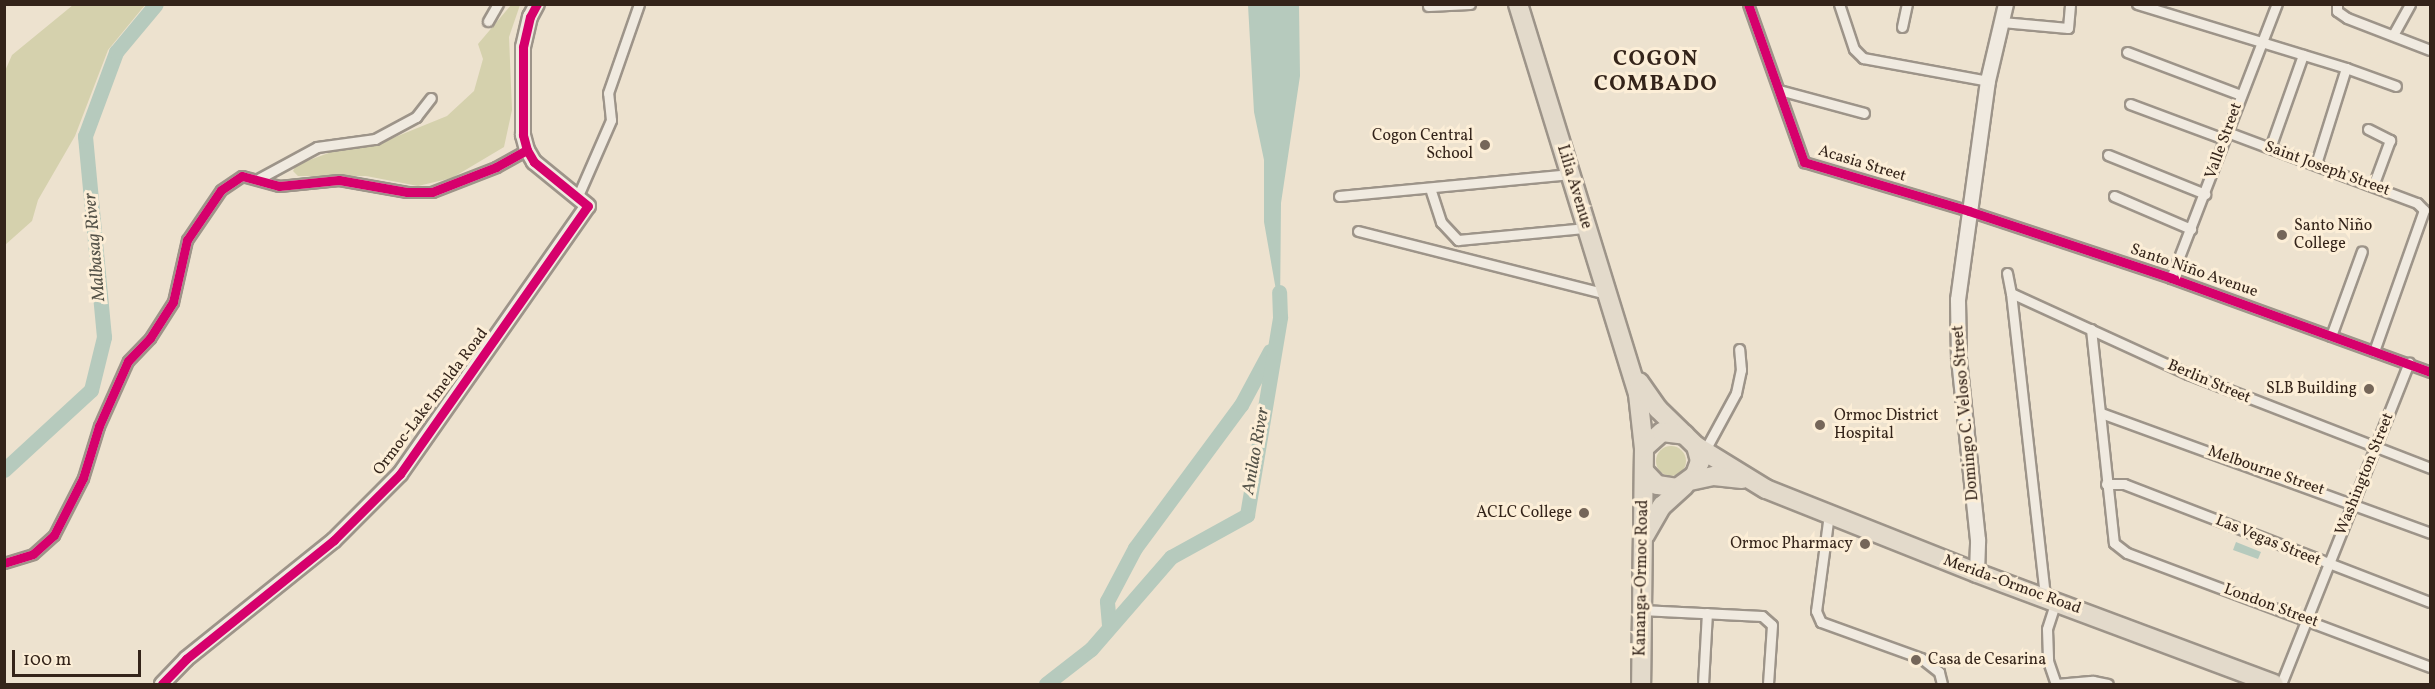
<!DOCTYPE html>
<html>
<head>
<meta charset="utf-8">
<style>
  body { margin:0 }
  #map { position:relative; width:2435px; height:689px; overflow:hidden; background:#ede2cf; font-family:Vollkorn,serif }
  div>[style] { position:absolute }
  .green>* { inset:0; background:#d5d1ad }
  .round { border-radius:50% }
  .water>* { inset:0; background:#b6cabd }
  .river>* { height:15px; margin:-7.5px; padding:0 7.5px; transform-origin:7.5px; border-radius:7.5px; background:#b6cabd }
  .roads { filter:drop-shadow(2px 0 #9d9489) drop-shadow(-2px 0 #9d9489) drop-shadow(0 2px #9d9489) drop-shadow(0 -2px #9d9489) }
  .street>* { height:9px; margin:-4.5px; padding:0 4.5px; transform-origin:4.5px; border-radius:4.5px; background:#f0eae0 }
  .secondary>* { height:14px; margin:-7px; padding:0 7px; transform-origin:7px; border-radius:7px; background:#f0eae0 }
  .highway>* { height:18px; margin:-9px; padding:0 9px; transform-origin:9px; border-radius:9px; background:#e3dacb }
  .cycleway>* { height:9px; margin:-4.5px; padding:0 4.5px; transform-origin:4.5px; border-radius:4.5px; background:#d6006c }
  .dots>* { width:16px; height:16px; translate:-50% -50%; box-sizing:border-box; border:3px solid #fceed7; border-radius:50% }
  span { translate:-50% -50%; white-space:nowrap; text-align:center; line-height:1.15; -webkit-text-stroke:6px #fceed7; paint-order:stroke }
  .poi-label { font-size:16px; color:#34241a }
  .right { translate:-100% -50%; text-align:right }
  .left { translate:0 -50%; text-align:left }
  .street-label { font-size:16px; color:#34241a }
  .water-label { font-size:18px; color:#545248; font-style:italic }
  .district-label { font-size:22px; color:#34241a; font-weight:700; letter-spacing:1.5px }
  .frame { position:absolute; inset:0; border:6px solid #34241a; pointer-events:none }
  .scale { position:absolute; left:12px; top:650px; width:129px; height:27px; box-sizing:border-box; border:3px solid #34241a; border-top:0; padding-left:8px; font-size:18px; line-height:21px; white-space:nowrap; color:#34241a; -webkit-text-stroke:4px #fceed7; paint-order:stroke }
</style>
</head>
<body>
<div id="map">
  <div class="green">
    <div style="clip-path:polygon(73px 5px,145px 5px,108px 50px,75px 136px,38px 200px,32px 221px,5px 245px,5px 71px,12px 55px)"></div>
    <div style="clip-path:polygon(511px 5px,520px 5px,509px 37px,512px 110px,504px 147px,452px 178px,418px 186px,366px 176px,298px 176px,293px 171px,296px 165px,334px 151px,378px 144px,447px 116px,474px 91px,483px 59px,478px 44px)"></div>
    <div class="round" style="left:1656px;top:446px;width:30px;height:30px"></div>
  </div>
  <div class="water">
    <div style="clip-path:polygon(1248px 5px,1299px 5px,1300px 76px,1281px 203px,1280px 313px,1264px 222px,1264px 160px,1254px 112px)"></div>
    <div style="clip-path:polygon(2236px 542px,2261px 552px,2258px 559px,2233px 550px)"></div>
  </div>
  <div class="river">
    <div style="left:4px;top:470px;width:118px;rotate:-42.6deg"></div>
    <div style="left:91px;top:390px;width:55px;rotate:-76.2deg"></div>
    <div style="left:104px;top:337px;width:202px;rotate:-95.4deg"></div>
    <div style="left:85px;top:136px;width:90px;rotate:-69.7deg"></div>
    <div style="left:116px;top:52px;width:62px;rotate:-50.2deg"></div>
    <div style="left:1109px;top:625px;width:24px;rotate:-95deg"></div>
    <div style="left:1107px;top:601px;width:60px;rotate:-62.2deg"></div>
    <div style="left:1135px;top:548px;width:178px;rotate:-53.5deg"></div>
    <div style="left:1241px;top:405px;width:61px;rotate:-61.8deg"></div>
    <div style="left:1046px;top:684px;width:57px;rotate:-37.9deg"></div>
    <div style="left:1091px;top:649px;width:122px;rotate:-49deg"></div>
    <div style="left:1171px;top:557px;width:87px;rotate:-28.9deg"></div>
    <div style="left:1247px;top:515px;width:201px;rotate:-80.5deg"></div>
    <div style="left:1280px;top:317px;width:25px;rotate:-92deg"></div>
  </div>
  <div class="roads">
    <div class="street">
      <div style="left:1748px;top:4px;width:168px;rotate:70.5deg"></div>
      <div style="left:1804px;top:162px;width:172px;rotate:16.5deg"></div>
      <div style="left:1969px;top:211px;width:213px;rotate:18.3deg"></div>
      <div style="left:2171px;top:278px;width:276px;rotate:19.9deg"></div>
      <div style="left:1839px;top:4px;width:47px;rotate:71.6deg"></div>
      <div style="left:1854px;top:49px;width:13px;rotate:45deg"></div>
      <div style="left:1863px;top:58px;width:127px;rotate:10.4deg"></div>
      <div style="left:2137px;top:4px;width:219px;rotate:17deg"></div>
      <div style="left:2346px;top:68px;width:101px;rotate:107.4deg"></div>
      <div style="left:2337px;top:4px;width:7px;rotate:90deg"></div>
      <div style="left:2337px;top:11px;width:12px;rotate:35deg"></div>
      <div style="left:2347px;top:18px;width:89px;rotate:21.1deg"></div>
      <div style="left:1428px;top:6px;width:42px;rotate:-2.7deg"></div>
      <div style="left:488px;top:21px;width:20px;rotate:-60deg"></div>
      <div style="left:2002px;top:22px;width:66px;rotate:5.2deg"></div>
      <div style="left:2068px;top:28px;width:24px;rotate:-85deg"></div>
      <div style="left:1902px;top:27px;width:24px;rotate:-78deg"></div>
      <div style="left:2393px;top:35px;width:35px;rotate:-61deg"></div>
      <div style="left:2127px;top:52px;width:122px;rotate:20.7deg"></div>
      <div style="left:2346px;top:68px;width:53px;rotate:19.8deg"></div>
      <div style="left:1779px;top:90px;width:88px;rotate:15.1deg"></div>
      <div style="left:2130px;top:104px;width:100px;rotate:20.4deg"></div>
      <div style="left:2368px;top:129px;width:25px;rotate:27deg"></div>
      <div style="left:2390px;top:140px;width:49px;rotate:110.3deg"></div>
      <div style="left:2227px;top:132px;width:203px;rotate:20.5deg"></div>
      <div style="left:2417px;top:203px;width:10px;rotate:45deg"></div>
      <div style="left:2424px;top:210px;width:150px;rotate:109.5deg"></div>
      <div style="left:2270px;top:148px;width:99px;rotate:-70.5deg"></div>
      <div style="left:2108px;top:155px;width:105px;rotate:21.9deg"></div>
      <div style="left:260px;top:178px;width:65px;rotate:-28.5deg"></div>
      <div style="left:317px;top:147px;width:59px;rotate:-7.9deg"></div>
      <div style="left:375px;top:139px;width:47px;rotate:-28.2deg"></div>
      <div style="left:416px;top:117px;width:24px;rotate:-52deg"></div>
      <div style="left:1430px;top:188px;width:36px;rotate:72deg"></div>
      <div style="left:1441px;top:222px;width:25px;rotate:47deg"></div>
      <div style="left:1458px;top:240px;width:129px;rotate:-5.4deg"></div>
      <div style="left:1339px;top:196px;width:233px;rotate:-5.4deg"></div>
      <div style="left:2114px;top:196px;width:84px;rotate:23.2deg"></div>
      <div style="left:577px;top:198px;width:85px;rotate:-66.4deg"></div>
      <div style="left:611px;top:120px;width:27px;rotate:-96deg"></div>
      <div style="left:608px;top:93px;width:94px;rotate:-70.8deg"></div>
      <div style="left:1358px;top:231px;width:257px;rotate:14.2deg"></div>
      <div style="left:2007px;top:273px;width:20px;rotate:79deg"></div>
      <div style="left:2011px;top:293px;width:195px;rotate:24.6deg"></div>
      <div style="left:2188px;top:374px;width:260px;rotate:21.2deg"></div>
      <div style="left:2171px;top:278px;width:294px;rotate:-68.9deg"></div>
      <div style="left:2011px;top:293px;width:306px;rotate:83.6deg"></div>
      <div style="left:2091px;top:329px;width:215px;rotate:83.9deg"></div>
      <div style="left:2114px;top:543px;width:16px;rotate:38deg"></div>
      <div style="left:2127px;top:553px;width:324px;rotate:20.6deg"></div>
      <div style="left:2331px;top:336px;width:90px;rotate:-70deg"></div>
      <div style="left:2101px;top:413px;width:350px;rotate:20deg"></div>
      <div style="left:1704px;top:452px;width:67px;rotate:-61.5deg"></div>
      <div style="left:1736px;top:393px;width:24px;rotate:-78deg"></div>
      <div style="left:1741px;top:370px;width:21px;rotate:-95deg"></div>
      <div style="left:2106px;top:484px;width:18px"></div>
      <div style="left:2124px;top:484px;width:328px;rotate:21.1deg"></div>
      <div style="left:1829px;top:514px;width:98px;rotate:97.6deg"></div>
      <div style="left:1816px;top:611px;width:12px;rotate:66deg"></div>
      <div style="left:1821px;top:622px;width:106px;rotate:19.8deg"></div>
      <div style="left:1921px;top:658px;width:23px;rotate:38deg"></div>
      <div style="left:1939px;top:672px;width:12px;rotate:76deg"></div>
      <div style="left:4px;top:563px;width:30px;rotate:-17deg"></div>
      <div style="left:33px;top:554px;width:28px;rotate:-42deg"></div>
      <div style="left:54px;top:535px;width:64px;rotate:-63deg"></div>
      <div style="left:83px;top:478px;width:54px;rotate:-72.9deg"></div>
      <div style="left:99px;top:426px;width:71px;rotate:-66deg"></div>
      <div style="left:128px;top:361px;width:32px;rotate:-46deg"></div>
      <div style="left:150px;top:338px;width:43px;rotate:-57.4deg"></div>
      <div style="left:173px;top:302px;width:64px;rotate:-77.3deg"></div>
      <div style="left:187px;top:240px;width:60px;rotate:-55.8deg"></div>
      <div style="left:221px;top:190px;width:25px;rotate:-34deg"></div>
      <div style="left:242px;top:176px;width:38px;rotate:15deg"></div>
      <div style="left:279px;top:186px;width:60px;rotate:-5.7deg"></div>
      <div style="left:339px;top:180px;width:69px;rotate:10deg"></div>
      <div style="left:407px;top:192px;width:25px"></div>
      <div style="left:432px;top:192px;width:69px;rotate:-21.3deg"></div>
      <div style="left:496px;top:167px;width:35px;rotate:-29deg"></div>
      <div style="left:2056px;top:601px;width:29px;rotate:108deg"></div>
      <div style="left:2047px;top:629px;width:32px;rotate:88deg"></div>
      <div style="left:2048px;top:661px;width:24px;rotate:71deg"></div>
      <div style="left:1641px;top:610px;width:121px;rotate:2.8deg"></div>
      <div style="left:1762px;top:616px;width:13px;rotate:42deg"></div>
      <div style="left:1772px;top:625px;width:59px;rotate:93.9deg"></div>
      <div style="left:1703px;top:684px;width:71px;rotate:-86.8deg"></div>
      <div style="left:2056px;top:684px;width:37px;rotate:-5deg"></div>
      <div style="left:2093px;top:681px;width:15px;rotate:11deg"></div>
      <div style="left:2281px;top:684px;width:346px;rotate:-68.3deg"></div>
    </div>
    <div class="secondary">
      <div style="left:1977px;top:573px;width:33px;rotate:-88deg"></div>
      <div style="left:1978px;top:540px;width:183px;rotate:-96deg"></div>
      <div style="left:1959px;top:358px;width:58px;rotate:-91deg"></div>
      <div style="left:1958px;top:300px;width:221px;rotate:-82.2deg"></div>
      <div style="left:1988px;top:81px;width:79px;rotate:-76.8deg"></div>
      <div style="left:162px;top:684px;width:35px;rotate:-46deg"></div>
      <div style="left:186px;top:659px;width:190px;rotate:-38.8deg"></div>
      <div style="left:334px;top:540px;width:93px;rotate:-45deg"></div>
      <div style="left:400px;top:474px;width:327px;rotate:-55deg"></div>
      <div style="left:588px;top:206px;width:70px;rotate:-140.8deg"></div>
      <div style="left:534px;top:162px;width:14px;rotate:-120deg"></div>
      <div style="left:527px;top:150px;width:16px;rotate:-105deg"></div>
      <div style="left:523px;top:135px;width:88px;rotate:-90deg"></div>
      <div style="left:523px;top:47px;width:31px;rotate:-77deg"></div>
      <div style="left:530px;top:17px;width:15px;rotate:-62deg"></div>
    </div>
    <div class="highway">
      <div style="left:1518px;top:4px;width:408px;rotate:72.9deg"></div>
      <div style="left:1638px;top:394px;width:54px;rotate:83.7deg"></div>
      <div style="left:1644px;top:448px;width:236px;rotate:90.7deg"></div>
      <div style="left:1639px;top:382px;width:33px;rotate:55deg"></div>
      <div style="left:1658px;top:409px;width:53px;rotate:44.2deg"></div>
      <div style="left:1696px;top:446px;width:16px;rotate:75deg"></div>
      <div style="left:1700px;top:461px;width:15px;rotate:110deg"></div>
      <div style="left:1695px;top:475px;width:22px;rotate:144deg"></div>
      <div style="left:1677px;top:488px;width:20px;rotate:-171deg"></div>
      <div style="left:1657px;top:485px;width:19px;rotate:-133deg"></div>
      <div style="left:1696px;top:446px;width:82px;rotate:31.6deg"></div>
      <div style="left:1766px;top:489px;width:227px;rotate:21.7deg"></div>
      <div style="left:1977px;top:573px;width:317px;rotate:20.5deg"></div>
      <div style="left:1644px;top:448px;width:24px;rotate:-42deg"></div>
      <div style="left:1662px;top:432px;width:23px;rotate:7deg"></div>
      <div style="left:1690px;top:481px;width:25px;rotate:-12deg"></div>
      <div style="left:1714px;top:476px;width:28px;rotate:6deg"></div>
      <div style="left:1645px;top:535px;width:34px;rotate:-60deg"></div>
      <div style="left:1662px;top:506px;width:30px;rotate:-42deg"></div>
    </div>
  </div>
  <div class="cycleway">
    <div style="left:1748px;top:4px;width:168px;rotate:70.5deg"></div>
    <div style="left:1804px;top:162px;width:172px;rotate:16.5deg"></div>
    <div style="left:1969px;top:211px;width:213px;rotate:18.3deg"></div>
    <div style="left:2171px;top:278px;width:276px;rotate:19.9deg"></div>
    <div style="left:4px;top:563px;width:30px;rotate:-17deg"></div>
    <div style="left:33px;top:554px;width:28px;rotate:-42deg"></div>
    <div style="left:54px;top:535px;width:64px;rotate:-63deg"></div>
    <div style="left:83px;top:478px;width:54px;rotate:-72.9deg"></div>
    <div style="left:99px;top:426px;width:71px;rotate:-66deg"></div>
    <div style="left:128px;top:361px;width:32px;rotate:-46deg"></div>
    <div style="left:150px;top:338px;width:43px;rotate:-57.4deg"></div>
    <div style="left:173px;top:302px;width:64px;rotate:-77.3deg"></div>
    <div style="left:187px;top:240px;width:60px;rotate:-55.8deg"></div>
    <div style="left:221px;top:190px;width:25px;rotate:-34deg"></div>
    <div style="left:242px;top:176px;width:38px;rotate:15deg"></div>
    <div style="left:279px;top:186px;width:60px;rotate:-5.7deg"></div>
    <div style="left:339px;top:180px;width:69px;rotate:10deg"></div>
    <div style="left:407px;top:192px;width:25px"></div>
    <div style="left:432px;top:192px;width:69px;rotate:-21.3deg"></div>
    <div style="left:496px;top:167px;width:35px;rotate:-29deg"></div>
    <div style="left:162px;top:684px;width:35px;rotate:-46deg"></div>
    <div style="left:186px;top:659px;width:190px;rotate:-38.8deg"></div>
    <div style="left:334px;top:540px;width:93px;rotate:-45deg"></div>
    <div style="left:400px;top:474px;width:327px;rotate:-55deg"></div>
    <div style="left:588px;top:206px;width:70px;rotate:-140.8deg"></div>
    <div style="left:534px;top:162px;width:14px;rotate:-120deg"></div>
    <div style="left:527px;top:150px;width:16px;rotate:-105deg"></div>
    <div style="left:523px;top:135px;width:88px;rotate:-90deg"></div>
    <div style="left:523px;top:47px;width:31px;rotate:-77deg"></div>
    <div style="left:530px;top:17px;width:15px;rotate:-62deg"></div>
  </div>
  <div class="dots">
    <div style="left:1485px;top:145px;background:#756659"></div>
    <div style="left:2282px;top:235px;background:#756659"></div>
    <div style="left:2369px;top:389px;background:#756659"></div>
    <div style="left:1820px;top:425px;background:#756659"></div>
    <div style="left:1584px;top:513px;background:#756659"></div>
    <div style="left:1865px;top:544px;background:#756659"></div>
    <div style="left:1916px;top:660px;background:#756659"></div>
  </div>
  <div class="poi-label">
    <span class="right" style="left:1473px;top:145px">Cogon Central<br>School</span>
    <span class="left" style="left:2294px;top:235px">Santo Niño<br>College</span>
    <span class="right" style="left:2357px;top:389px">SLB Building</span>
    <span class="left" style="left:1834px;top:425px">Ormoc District<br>Hospital</span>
    <span class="right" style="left:1572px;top:513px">ACLC College</span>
    <span class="right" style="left:1853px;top:544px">Ormoc Pharmacy</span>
    <span class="left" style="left:1928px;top:660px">Casa de Cesarina</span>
  </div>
  <div class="street-label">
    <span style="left:2224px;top:141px;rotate:-70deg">Valle Street</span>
    <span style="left:1862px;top:164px;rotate:17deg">Acasia Street</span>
    <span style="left:2327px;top:169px;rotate:20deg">Saint Joseph Street</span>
    <span style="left:1574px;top:187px;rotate:73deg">Lilia Avenue</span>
    <span style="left:2194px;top:271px;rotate:19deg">Santo Niño Avenue</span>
    <span style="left:2209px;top:382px;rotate:23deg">Berlin Street</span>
    <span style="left:431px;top:402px;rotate:-53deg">Ormoc-Lake Imelda Road</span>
    <span style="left:1966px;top:413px;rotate:-95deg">Domingo C. Veloso Street</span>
    <span style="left:2266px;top:471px;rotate:19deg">Melbourne Street</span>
    <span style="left:2365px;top:474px;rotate:-68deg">Washington Street</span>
    <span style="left:2268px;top:541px;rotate:22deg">Las Vegas Street</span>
    <span style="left:1642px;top:578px;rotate:-89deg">Kananga-Ormoc Road</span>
    <span style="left:2012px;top:585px;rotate:20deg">Merida-Ormoc Road</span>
    <span style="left:2271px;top:606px;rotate:20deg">London Street</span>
  </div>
  <div class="water-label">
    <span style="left:96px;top:247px;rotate:-95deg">Malbasag River</span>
    <span style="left:1257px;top:451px;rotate:-80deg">Anilao River</span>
  </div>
  <div class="district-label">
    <span style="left:1656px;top:72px">COGON<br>COMBADO</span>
  </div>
  <div class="frame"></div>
  <div class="scale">100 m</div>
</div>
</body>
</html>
